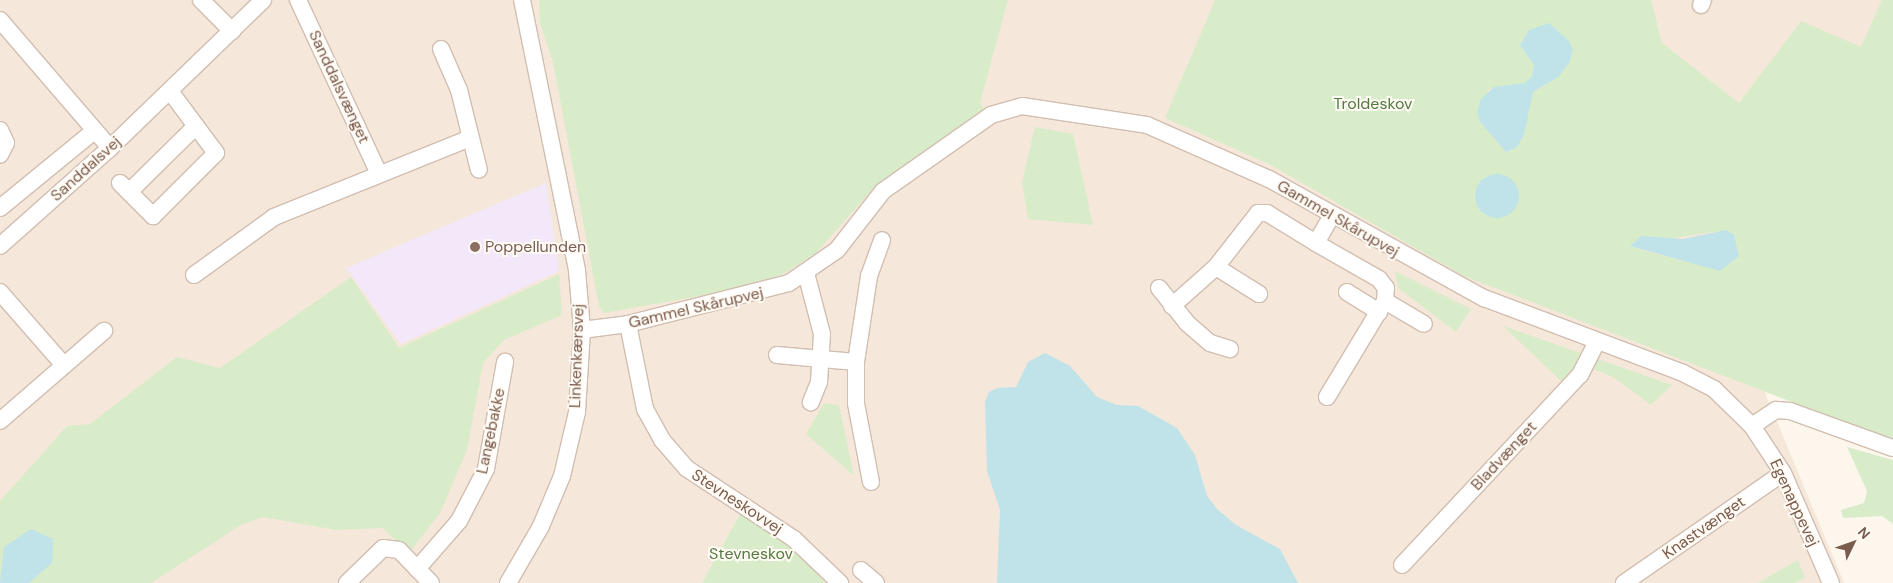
<!DOCTYPE html>
<html>
<head>
<meta charset="utf-8">
<style>
  body { margin:0 }
  #map { position:relative; width:1893px; height:583px; overflow:hidden; background:#fdf6ec; font-family:"DM Sans",sans-serif }
  div>[style] { position:absolute }
  .residential>* { inset:0; background:#f5e8da }
  .education>* { inset:0; background:#f3e8fa }
  .green>* { inset:0; background:#d8ecc9 }
  .water>* { inset:0; background:#bfe3e8 }
  .round { border-radius:50% }
  .roads { filter:drop-shadow(1px 0 #d1beb0) drop-shadow(-1px 0 #d1beb0) drop-shadow(0 1px #d1beb0) drop-shadow(0 -1px #d1beb0) }
  .minor>* { height:16px; margin:-8px; padding:0 8px; transform-origin:8px; border-radius:8px; background:#fff }
  .dots>* { width:14px; height:14px; translate:-50% -50%; box-sizing:border-box; border:2px solid #fffaf3; border-radius:50% }
  span { translate:-50% -50%; white-space:nowrap; text-align:center; line-height:1.15; -webkit-text-stroke:4px #fffaf3; paint-order:stroke }
  .street-label { font-size:16px; color:#7a5c4d }
  .park-label { font-size:16px; color:#537a41 }
  .education-label { font-size:16px; color:#785e54 }
  .left { translate:0 -50%; text-align:left }
  .north { position:absolute; left:1828px; top:518px; width:50px; height:50px; -webkit-text-stroke:4px #fffaf3; paint-order:stroke; rotate:48deg; font-size:14px; font-weight:700; line-height:20px; text-align:center; color:#7a5c4d }
  .north::after { content:''; display:block; margin:auto; width:18px; height:22px; background:#7a5c4d; clip-path:polygon(50% 0,100% 100%,50% 72%,0 100%) }
</style>
</head>
<body>
<div id="map">
  <div class="residential">
    <div style="clip-path:polygon(0 0,1893px 0,1739px 330px,1844px 583px,826px 583px,804px 557px,741px 512px,702px 583px,0 583px)"></div>
  </div>
  <div class="education">
    <div style="clip-path:polygon(546px 183px,559px 271px,401px 344px,346px 268px)"></div>
  </div>
  <div class="green">
    <div style="clip-path:polygon(539px 0,1008px 0,980px 103px,984px 109px,878px 183px,816px 253px,783px 274px,739px 289px,604px 313px,599px 306px,553px 62px,540px 23px)"></div>
    <div style="clip-path:polygon(evenodd,1215px 0,1651px 0,1662px 43px,1739px 103px,1801px 21px,1861px 47px,1882px 0,1893px 0,1893px 441px,1464px 276px,1271px 165px,1165px 118px,1215px 0,1529px 30px,1546px 85px,1533px 92px,1522px 140px,1506px 152px,1481px 123px,1489px 89px,1525px 83px,1532px 76px,1534px 65px,1520px 45px,1529px 30px,1215px 0,1713px 232px,1734px 235px,1739px 256px,1700px 265px,1641px 250px,1668px 239px,1713px 232px)"></div>
    <div style="clip-path:polygon(1035px 127px,1073px 134px,1093px 225px,1028px 219px,1022px 182px)"></div>
    <div style="clip-path:polygon(1395px 271px,1471px 309px,1456px 332px,1398px 288px)"></div>
    <div style="clip-path:polygon(559px 274px,562px 315px,504px 340px,483px 363px,467px 450px,440px 513px,409px 553px,383px 528px,336px 530px,263px 517px,241px 525px,151px 583px,0 583px,0 501px,67px 426px,90px 424px,177px 357px,220px 368px,351px 277px,399px 348px)"></div>
    <div style="clip-path:polygon(1503px 326px,1672px 385px,1651px 405px,1613px 377px,1578px 363px,1561px 381px)"></div>
    <div style="clip-path:polygon(824px 403px,839px 405px,854px 476px,806px 434px)"></div>
    <div style="clip-path:polygon(1847px 447px,1893px 460px,1893px 524px,1882px 516px,1843px 518px,1841px 510px,1864px 503px,1867px 491px)"></div>
    <div style="clip-path:polygon(741px 512px,804px 557px,826px 583px,702px 583px)"></div>
    <div style="clip-path:polygon(1798px 560px,1805px 578px,1794px 583px,1758px 583px)"></div>
  </div>
  <div class="water">
    <div style="clip-path:polygon(1549px 23px,1569px 41px,1573px 50px,1569px 63px,1558px 77px,1533px 92px,1524px 135px,1517px 147px,1506px 152px,1481px 123px,1477px 113px,1481px 99px,1494px 87px,1525px 83px,1532px 76px,1534px 65px,1520px 45px,1529px 30px)"></div>
    <div class="round" style="left:1475px;top:174px;width:44px;height:44px"></div>
    <div style="clip-path:polygon(1726px 230px,1734px 235px,1739px 256px,1720px 271px,1630px 246px,1641px 236px,1683px 239px)"></div>
    <div style="clip-path:polygon(1045px 353px,1070px 366px,1097px 397px,1117px 405px,1138px 406px,1177px 428px,1195px 455px,1207px 496px,1217px 509px,1236px 525px,1280px 549px,1298px 583px,997px 583px,1000px 510px,987px 471px,985px 402px,989px 392px,997px 388px,1016px 387px,1028px 362px)"></div>
    <div style="clip-path:polygon(31px 529px,53px 539px,52px 563px,29px 583px,0 583px,4px 547px)"></div>
  </div>
  <div class="roads">
    <div class="minor">
      <div style="left:201px;top:0;width:44px;rotate:45deg"></div>
      <div style="left:298px;top:0;width:192px;rotate:65deg"></div>
      <div style="left:1701px;top:5px;width:5px;rotate:-68deg"></div>
      <div style="left:0;top:20px;width:169px;rotate:49.3deg"></div>
      <div style="left:441px;top:49px;width:45px;rotate:66.3deg"></div>
      <div style="left:459px;top:90px;width:82px;rotate:76deg"></div>
      <div style="left:0;top:130px;width:14px;rotate:65deg"></div>
      <div style="left:6px;top:143px;width:13px;rotate:117deg"></div>
      <div style="left:120px;top:183px;width:47px;rotate:45deg"></div>
      <div style="left:153px;top:216px;width:89px;rotate:-45deg"></div>
      <div style="left:216px;top:153px;width:77px;rotate:-126.6deg"></div>
      <div style="left:129px;top:192px;width:94px;rotate:-44.6deg"></div>
      <div style="left:0;top:208px;width:122px;rotate:-39.3deg"></div>
      <div style="left:0;top:246px;width:147px;rotate:-41.7deg"></div>
      <div style="left:110px;top:148px;width:213px;rotate:-44deg"></div>
      <div style="left:1216px;top:267px;width:51px;rotate:32.1deg"></div>
      <div style="left:806px;top:273px;width:63px;rotate:75.3deg"></div>
      <div style="left:822px;top:334px;width:48px;rotate:93.6deg"></div>
      <div style="left:819px;top:382px;width:22px;rotate:112deg"></div>
      <div style="left:194px;top:275px;width:99px;rotate:-35.9deg"></div>
      <div style="left:274px;top:217px;width:212px;rotate:-21.9deg"></div>
      <div style="left:1159px;top:288px;width:45px;rotate:51.3deg"></div>
      <div style="left:1187px;top:323px;width:30px;rotate:41deg"></div>
      <div style="left:1210px;top:343px;width:21px;rotate:17deg"></div>
      <div style="left:0;top:292px;width:94px;rotate:48.9deg"></div>
      <div style="left:1347px;top:292px;width:38px;rotate:32deg"></div>
      <div style="left:1385px;top:301px;width:45px;rotate:30.5deg"></div>
      <div style="left:1172px;top:306px;width:59px;rotate:-41.6deg"></div>
      <div style="left:1216px;top:267px;width:68px;rotate:-52.1deg"></div>
      <div style="left:1258px;top:213px;width:9px"></div>
      <div style="left:1267px;top:213px;width:57px;rotate:31.5deg"></div>
      <div style="left:628px;top:324px;width:87px;rotate:78.7deg"></div>
      <div style="left:645px;top:409px;width:35px;rotate:61deg"></div>
      <div style="left:662px;top:440px;width:37px;rotate:49deg"></div>
      <div style="left:686px;top:468px;width:129px;rotate:33.3deg"></div>
      <div style="left:794px;top:539px;width:64px;rotate:43.7deg"></div>
      <div style="left:582px;top:330px;width:46px;rotate:-7.4deg"></div>
      <div style="left:628px;top:324px;width:166px;rotate:-14.3deg"></div>
      <div style="left:789px;top:283px;width:58px;rotate:-34.5deg"></div>
      <div style="left:837px;top:250px;width:75px;rotate:-52.1deg"></div>
      <div style="left:883px;top:191px;width:132px;rotate:-35.1deg"></div>
      <div style="left:991px;top:115px;width:32px;rotate:-16deg"></div>
      <div style="left:1022px;top:106px;width:126px;rotate:8.6deg"></div>
      <div style="left:1147px;top:125px;width:133px;rotate:23.9deg"></div>
      <div style="left:1269px;top:179px;width:246px;rotate:29deg"></div>
      <div style="left:1484px;top:298px;width:210px;rotate:20.6deg"></div>
      <div style="left:1681px;top:372px;width:37px;rotate:27deg"></div>
      <div style="left:1714px;top:389px;width:53px;rotate:44.2deg"></div>
      <div style="left:1752px;top:426px;width:56px;rotate:56.6deg"></div>
      <div style="left:1783px;top:473px;width:120px;rotate:66.4deg"></div>
      <div style="left:777px;top:355px;width:79px;rotate:5.1deg"></div>
      <div style="left:1327px;top:397px;width:112px;rotate:-58.9deg"></div>
      <div style="left:1385px;top:301px;width:13px;rotate:-86deg"></div>
      <div style="left:1386px;top:288px;width:11px;rotate:-128deg"></div>
      <div style="left:1379px;top:279px;width:73px;rotate:-150.3deg"></div>
      <div style="left:1316px;top:243px;width:30px;rotate:-60deg"></div>
      <div style="left:0;top:421px;width:138px;rotate:-40.9deg"></div>
      <div style="left:1752px;top:426px;width:29px;rotate:-34deg"></div>
      <div style="left:1776px;top:410px;width:14px;rotate:4deg"></div>
      <div style="left:1790px;top:411px;width:109px;rotate:19.8deg"></div>
      <div style="left:871px;top:482px;width:80px;rotate:-100.8deg"></div>
      <div style="left:856px;top:403px;width:41px;rotate:-90deg"></div>
      <div style="left:856px;top:362px;width:87px;rotate:-81.4deg"></div>
      <div style="left:869px;top:276px;width:38px;rotate:-70deg"></div>
      <div style="left:1402px;top:565px;width:260px;rotate:-46.9deg"></div>
      <div style="left:1580px;top:375px;width:38px;rotate:-63deg"></div>
      <div style="left:417px;top:569px;width:64px;rotate:-48.8deg"></div>
      <div style="left:459px;top:521px;width:59px;rotate:-62.6deg"></div>
      <div style="left:486px;top:469px;width:109px;rotate:-79.9deg"></div>
      <div style="left:861px;top:570px;width:20px;rotate:41deg"></div>
      <div style="left:347px;top:583px;width:50px;rotate:-44.2deg"></div>
      <div style="left:383px;top:548px;width:16px;rotate:7deg"></div>
      <div style="left:399px;top:550px;width:46px;rotate:45.9deg"></div>
      <div style="left:508px;top:583px;width:66px;rotate:-59.9deg"></div>
      <div style="left:541px;top:526px;width:54px;rotate:-67.2deg"></div>
      <div style="left:562px;top:476px;width:66px;rotate:-76.8deg"></div>
      <div style="left:577px;top:412px;width:82px;rotate:-86.5deg"></div>
      <div style="left:582px;top:330px;width:60px;rotate:-94.8deg"></div>
      <div style="left:577px;top:270px;width:276px;rotate:-101.5deg"></div>
      <div style="left:1624px;top:583px;width:193px;rotate:-34.7deg"></div>
    </div>
  </div>
  <div class="dots">
    <div style="left:475px;top:247px;background:#8d6e63"></div>
  </div>
  <div class="street-label">
    <span style="left:339px;top:87px;rotate:65deg">Sanddalsvænget</span>
    <span style="left:86px;top:169px;rotate:-42deg">Sanddalsvej</span>
    <span style="left:1338px;top:219px;rotate:30deg">Gammel Skårupvej</span>
    <span style="left:696px;top:308px;rotate:-13deg">Gammel Skårupvej</span>
    <span style="left:577px;top:356px;rotate:-88deg">Linkenkærsvej</span>
    <span style="left:491px;top:431px;rotate:-78deg">Langebakke</span>
    <span style="left:1504px;top:456px;rotate:-47deg">Bladvænget</span>
    <span style="left:737px;top:502px;rotate:33deg">Stevneskovvej</span>
    <span style="left:1794px;top:503px;rotate:65deg">Egenappevej</span>
    <span style="left:1704px;top:528px;rotate:-35deg">Knastvænget</span>
  </div>
  <div class="park-label">
    <span style="left:1373px;top:104px">Troldeskov</span>
    <span style="left:751px;top:554px">Stevneskov</span>
  </div>
  <div class="education-label">
    <span class="left" style="left:485px;top:247px">Poppellunden</span>
  </div>
  <div class="north">N</div>
</div>
</body>
</html>
